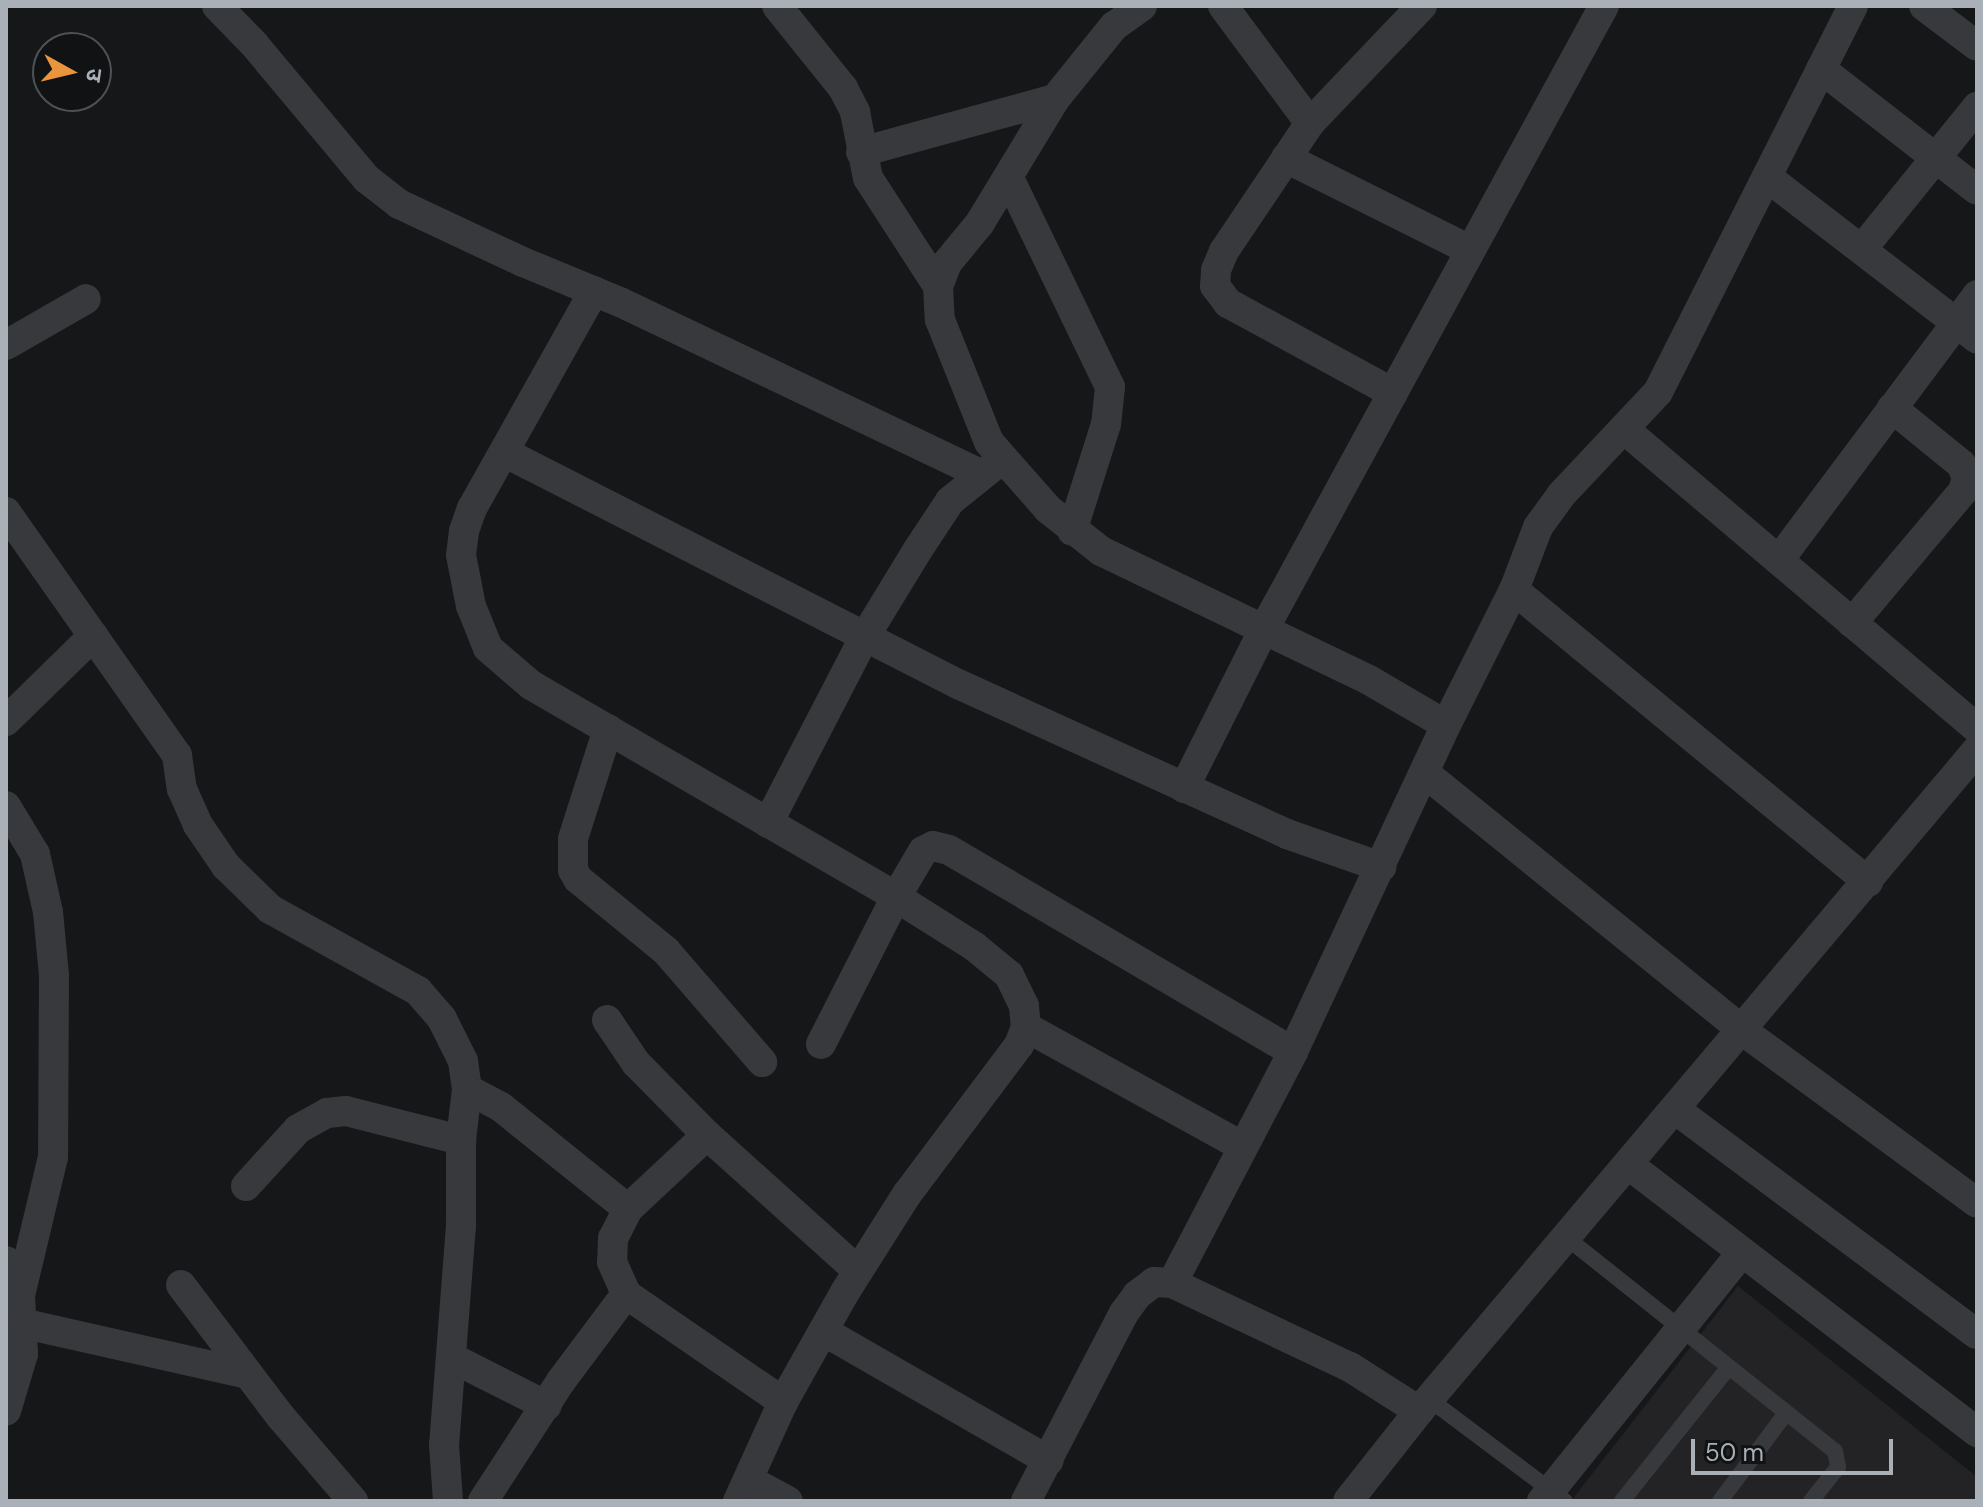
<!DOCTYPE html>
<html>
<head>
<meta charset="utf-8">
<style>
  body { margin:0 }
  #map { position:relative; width:1983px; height:1507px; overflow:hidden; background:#161718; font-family:"DM Sans","Noto Sans Devanagari",sans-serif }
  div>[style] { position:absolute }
  .built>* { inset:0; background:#232325 }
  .service>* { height:16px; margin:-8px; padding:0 8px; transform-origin:8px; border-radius:8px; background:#38393d }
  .minor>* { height:30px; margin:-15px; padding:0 15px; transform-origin:15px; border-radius:15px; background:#38393d }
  span { translate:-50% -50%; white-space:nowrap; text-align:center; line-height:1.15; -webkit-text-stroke:8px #111213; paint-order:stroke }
  .frame { position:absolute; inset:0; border:8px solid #a9b0b8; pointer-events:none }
  .north { position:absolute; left:32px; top:32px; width:80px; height:80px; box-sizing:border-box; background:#111213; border:2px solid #4e5155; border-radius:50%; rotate:98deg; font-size:22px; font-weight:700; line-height:32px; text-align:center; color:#a9b0b8 }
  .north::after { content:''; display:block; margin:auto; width:28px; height:36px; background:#e9953e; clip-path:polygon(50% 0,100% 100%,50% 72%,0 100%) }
  .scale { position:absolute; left:1691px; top:1439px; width:202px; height:36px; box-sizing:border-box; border:4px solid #a9b0b8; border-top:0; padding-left:10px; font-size:24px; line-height:28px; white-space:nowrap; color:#a9b0b8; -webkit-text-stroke:6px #111213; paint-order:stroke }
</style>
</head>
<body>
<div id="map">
  <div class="built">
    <div style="clip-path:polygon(1738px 1286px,1977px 1477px,1977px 1501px,1571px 1501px)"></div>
  </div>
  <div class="service">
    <div style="left:1567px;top:1238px;width:342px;rotate:38.5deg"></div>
    <div style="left:1835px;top:1451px;width:16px;rotate:79deg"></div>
    <div style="left:1838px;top:1467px;width:43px;rotate:128.5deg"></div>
    <div style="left:1429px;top:1399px;width:170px;rotate:36.9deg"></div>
    <div style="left:1622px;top:1501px;width:171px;rotate:-51.4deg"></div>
    <div style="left:1720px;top:1501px;width:110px;rotate:-53.1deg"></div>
  </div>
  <div class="minor">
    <div style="left:217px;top:6px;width:53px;rotate:45.8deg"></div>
    <div style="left:254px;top:44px;width:176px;rotate:50.1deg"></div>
    <div style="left:367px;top:179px;width:41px;rotate:38deg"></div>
    <div style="left:399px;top:204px;width:137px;rotate:25.1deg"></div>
    <div style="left:523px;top:262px;width:105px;rotate:22.4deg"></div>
    <div style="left:620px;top:302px;width:400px;rotate:25.5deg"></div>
    <div style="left:777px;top:6px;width:105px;rotate:51.2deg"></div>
    <div style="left:843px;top:88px;width:27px;rotate:63deg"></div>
    <div style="left:855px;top:112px;width:67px;rotate:78.9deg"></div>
    <div style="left:868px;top:178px;width:129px;rotate:57.1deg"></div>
    <div style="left:1142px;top:6px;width:34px;rotate:144deg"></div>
    <div style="left:1114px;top:26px;width:94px;rotate:128.9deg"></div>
    <div style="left:1055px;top:99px;width:145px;rotate:121.2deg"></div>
    <div style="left:980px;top:223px;width:52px;rotate:129.5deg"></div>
    <div style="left:947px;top:263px;width:25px;rotate:111deg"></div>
    <div style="left:938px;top:286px;width:34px;rotate:87deg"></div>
    <div style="left:940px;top:320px;width:131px;rotate:68.1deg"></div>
    <div style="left:989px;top:442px;width:89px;rotate:48.6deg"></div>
    <div style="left:1048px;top:509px;width:68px;rotate:38.4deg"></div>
    <div style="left:1101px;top:551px;width:297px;rotate:25.7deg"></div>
    <div style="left:1369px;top:680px;width:89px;rotate:30.3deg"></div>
    <div style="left:1446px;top:725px;width:361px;rotate:115.1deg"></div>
    <div style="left:1293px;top:1052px;width:261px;rotate:117.6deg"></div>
    <div style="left:1223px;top:6px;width:146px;rotate:53.4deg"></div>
    <div style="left:1924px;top:6px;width:66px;rotate:37deg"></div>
    <div style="left:1821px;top:69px;width:197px;rotate:37.8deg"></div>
    <div style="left:861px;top:152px;width:201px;rotate:-15.3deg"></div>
    <div style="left:1286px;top:158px;width:206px;rotate:26.6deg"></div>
    <div style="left:1767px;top:177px;width:265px;rotate:37.6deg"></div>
    <div style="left:1009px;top:178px;width:232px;rotate:64.2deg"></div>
    <div style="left:1110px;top:387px;width:37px;rotate:96deg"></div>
    <div style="left:1106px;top:424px;width:112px;rotate:107.6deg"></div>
    <div style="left:1862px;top:249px;width:183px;rotate:-51deg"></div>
    <div style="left:594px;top:291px;width:249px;rotate:119.3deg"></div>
    <div style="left:472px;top:508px;width:24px;rotate:109deg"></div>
    <div style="left:464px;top:531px;width:24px;rotate:97deg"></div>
    <div style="left:461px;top:555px;width:52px;rotate:78.9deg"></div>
    <div style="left:471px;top:606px;width:45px;rotate:68deg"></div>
    <div style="left:488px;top:648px;width:57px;rotate:40.7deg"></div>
    <div style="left:531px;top:685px;width:422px;rotate:30.1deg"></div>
    <div style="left:896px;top:897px;width:93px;rotate:32.3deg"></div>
    <div style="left:975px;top:947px;width:44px;rotate:39.5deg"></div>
    <div style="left:1009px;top:975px;width:34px;rotate:64deg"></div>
    <div style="left:1024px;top:1006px;width:21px;rotate:85deg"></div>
    <div style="left:1026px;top:1027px;width:19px;rotate:111deg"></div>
    <div style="left:1019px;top:1045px;width:186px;rotate:126.9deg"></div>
    <div style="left:907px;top:1194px;width:116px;rotate:122.3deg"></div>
    <div style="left:845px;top:1292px;width:126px;rotate:119.4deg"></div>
    <div style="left:783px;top:1402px;width:109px;rotate:114.4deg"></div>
    <div style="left:6px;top:345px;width:92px;rotate:-29.9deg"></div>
    <div style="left:1393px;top:393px;width:188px;rotate:-151.4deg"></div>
    <div style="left:1228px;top:303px;width:21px;rotate:-127deg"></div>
    <div style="left:1215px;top:286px;width:16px;rotate:-86deg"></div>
    <div style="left:1216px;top:270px;width:21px;rotate:-67deg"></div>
    <div style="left:1224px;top:251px;width:154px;rotate:-56.1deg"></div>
    <div style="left:1310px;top:123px;width:162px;rotate:-46.3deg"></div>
    <div style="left:1624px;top:429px;width:463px;rotate:40.3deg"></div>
    <div style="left:504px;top:452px;width:510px;rotate:27.07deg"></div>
    <div style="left:958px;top:684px;width:362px;rotate:24.5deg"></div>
    <div style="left:1287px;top:834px;width:100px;rotate:19.3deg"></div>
    <div style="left:6px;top:512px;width:297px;rotate:54.9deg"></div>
    <div style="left:177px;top:755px;width:34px;rotate:82deg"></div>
    <div style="left:182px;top:789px;width:39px;rotate:66deg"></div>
    <div style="left:198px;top:825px;width:50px;rotate:55.7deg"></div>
    <div style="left:226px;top:866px;width:62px;rotate:44.3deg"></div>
    <div style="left:270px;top:909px;width:169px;rotate:29deg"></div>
    <div style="left:418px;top:991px;width:37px;rotate:49deg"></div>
    <div style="left:442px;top:1019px;width:47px;rotate:63.4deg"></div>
    <div style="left:463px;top:1061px;width:28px;rotate:82deg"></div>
    <div style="left:467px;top:1089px;width:51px;rotate:96.7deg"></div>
    <div style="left:461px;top:1140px;width:85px;rotate:90deg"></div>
    <div style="left:461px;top:1225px;width:221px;rotate:94.4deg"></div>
    <div style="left:444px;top:1445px;width:56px;rotate:85.9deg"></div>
    <div style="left:1779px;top:560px;width:331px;rotate:-53.2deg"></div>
    <div style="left:1514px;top:590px;width:459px;rotate:39.5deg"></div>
    <div style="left:1852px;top:623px;width:172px;rotate:-49.9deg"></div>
    <div style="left:1963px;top:491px;width:14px;rotate:-73deg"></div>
    <div style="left:1967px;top:478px;width:15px;rotate:-113deg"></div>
    <div style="left:1961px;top:464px;width:89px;rotate:-140.9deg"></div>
    <div style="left:6px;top:721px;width:122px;rotate:-44.3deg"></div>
    <div style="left:1446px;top:725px;width:151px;rotate:-63.3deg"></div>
    <div style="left:1514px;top:590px;width:67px;rotate:-69.1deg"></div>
    <div style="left:1538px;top:527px;width:39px;rotate:-54deg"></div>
    <div style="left:1561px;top:495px;width:141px;rotate:-46.7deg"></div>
    <div style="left:1658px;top:392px;width:432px;rotate:-63.2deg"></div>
    <div style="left:608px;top:729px;width:115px;rotate:107.7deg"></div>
    <div style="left:573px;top:839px;width:31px;rotate:90deg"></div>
    <div style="left:573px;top:870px;width:10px;rotate:61deg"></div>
    <div style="left:578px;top:879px;width:114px;rotate:39.3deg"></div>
    <div style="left:666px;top:951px;width:147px;rotate:49.1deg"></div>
    <div style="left:1426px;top:774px;width:408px;rotate:39deg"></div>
    <div style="left:1743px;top:1031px;width:290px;rotate:36.3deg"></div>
    <div style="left:1184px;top:788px;width:178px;rotate:-63.3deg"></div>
    <div style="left:1264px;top:629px;width:710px;rotate:-61.38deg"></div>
    <div style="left:6px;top:806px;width:56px;rotate:58.9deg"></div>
    <div style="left:35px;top:854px;width:59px;rotate:77.4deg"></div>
    <div style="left:48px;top:912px;width:63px;rotate:84.6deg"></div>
    <div style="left:54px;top:975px;width:182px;rotate:90.3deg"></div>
    <div style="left:53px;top:1157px;width:143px;rotate:103.4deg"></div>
    <div style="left:768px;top:823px;width:208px;rotate:-62.6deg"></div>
    <div style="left:864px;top:638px;width:105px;rotate:-58.6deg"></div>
    <div style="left:919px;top:548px;width:56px;rotate:-56.6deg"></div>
    <div style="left:950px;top:501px;width:59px;rotate:-38.8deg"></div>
    <div style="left:607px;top:1020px;width:52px;rotate:56deg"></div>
    <div style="left:636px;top:1063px;width:101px;rotate:45.4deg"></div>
    <div style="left:707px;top:1135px;width:203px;rotate:42deg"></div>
    <div style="left:1026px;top:1027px;width:247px;rotate:28.9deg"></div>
    <div style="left:821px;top:1044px;width:165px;rotate:-63deg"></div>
    <div style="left:896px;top:897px;width:53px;rotate:-59.6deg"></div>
    <div style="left:923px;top:851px;width:11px;rotate:-27deg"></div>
    <div style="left:933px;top:846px;width:16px;rotate:14deg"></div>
    <div style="left:949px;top:850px;width:399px;rotate:30.4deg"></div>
    <div style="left:467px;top:1089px;width:38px;rotate:28deg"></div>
    <div style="left:501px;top:1107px;width:163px;rotate:38.8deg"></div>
    <div style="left:1676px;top:1110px;width:375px;rotate:36.7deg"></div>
    <div style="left:707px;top:1135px;width:108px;rotate:136.9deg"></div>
    <div style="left:628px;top:1209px;width:33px;rotate:117deg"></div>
    <div style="left:613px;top:1238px;width:24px;rotate:92deg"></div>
    <div style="left:612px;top:1262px;width:35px;rotate:66deg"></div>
    <div style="left:626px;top:1294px;width:191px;rotate:34.5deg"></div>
    <div style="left:1629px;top:1165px;width:439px;rotate:37.5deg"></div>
    <div style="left:246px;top:1186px;width:77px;rotate:-47.6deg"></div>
    <div style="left:298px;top:1129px;width:33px;rotate:-29deg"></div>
    <div style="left:327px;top:1113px;width:19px;rotate:-6deg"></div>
    <div style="left:346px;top:1111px;width:119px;rotate:14.2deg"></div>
    <div style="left:6px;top:1261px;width:13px;rotate:58deg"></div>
    <div style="left:13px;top:1272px;width:25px;rotate:74deg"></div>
    <div style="left:20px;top:1296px;width:58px;rotate:87deg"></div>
    <div style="left:23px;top:1354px;width:59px;rotate:106.6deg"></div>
    <div style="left:181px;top:1285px;width:166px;rotate:52.9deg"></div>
    <div style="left:281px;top:1417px;width:111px;rotate:49.4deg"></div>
    <div style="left:21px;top:1323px;width:233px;rotate:12.7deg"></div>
    <div style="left:825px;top:1332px;width:258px;rotate:29.9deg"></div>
    <div style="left:452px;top:1358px;width:106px;rotate:26.8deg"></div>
    <div style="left:749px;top:1480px;width:44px;rotate:28.3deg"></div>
    <div style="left:483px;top:1501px;width:143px;rotate:-57deg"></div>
    <div style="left:561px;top:1381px;width:109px;rotate:-53.2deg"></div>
    <div style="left:1026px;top:1501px;width:212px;rotate:-62.5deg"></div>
    <div style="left:1124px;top:1313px;width:22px;rotate:-54deg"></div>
    <div style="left:1137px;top:1295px;width:21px;rotate:-37deg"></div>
    <div style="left:1154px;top:1282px;width:18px;rotate:3deg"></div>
    <div style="left:1172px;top:1283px;width:197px;rotate:25.3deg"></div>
    <div style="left:1350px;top:1367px;width:82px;rotate:32.5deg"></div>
    <div style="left:1348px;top:1501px;width:115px;rotate:-51.7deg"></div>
    <div style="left:1419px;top:1411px;width:865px;rotate:-49.83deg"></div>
    <div style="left:1542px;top:1501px;width:319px;rotate:-51.2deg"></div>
  </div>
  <div class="frame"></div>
  <div class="north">उ</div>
  <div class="scale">50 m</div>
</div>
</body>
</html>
